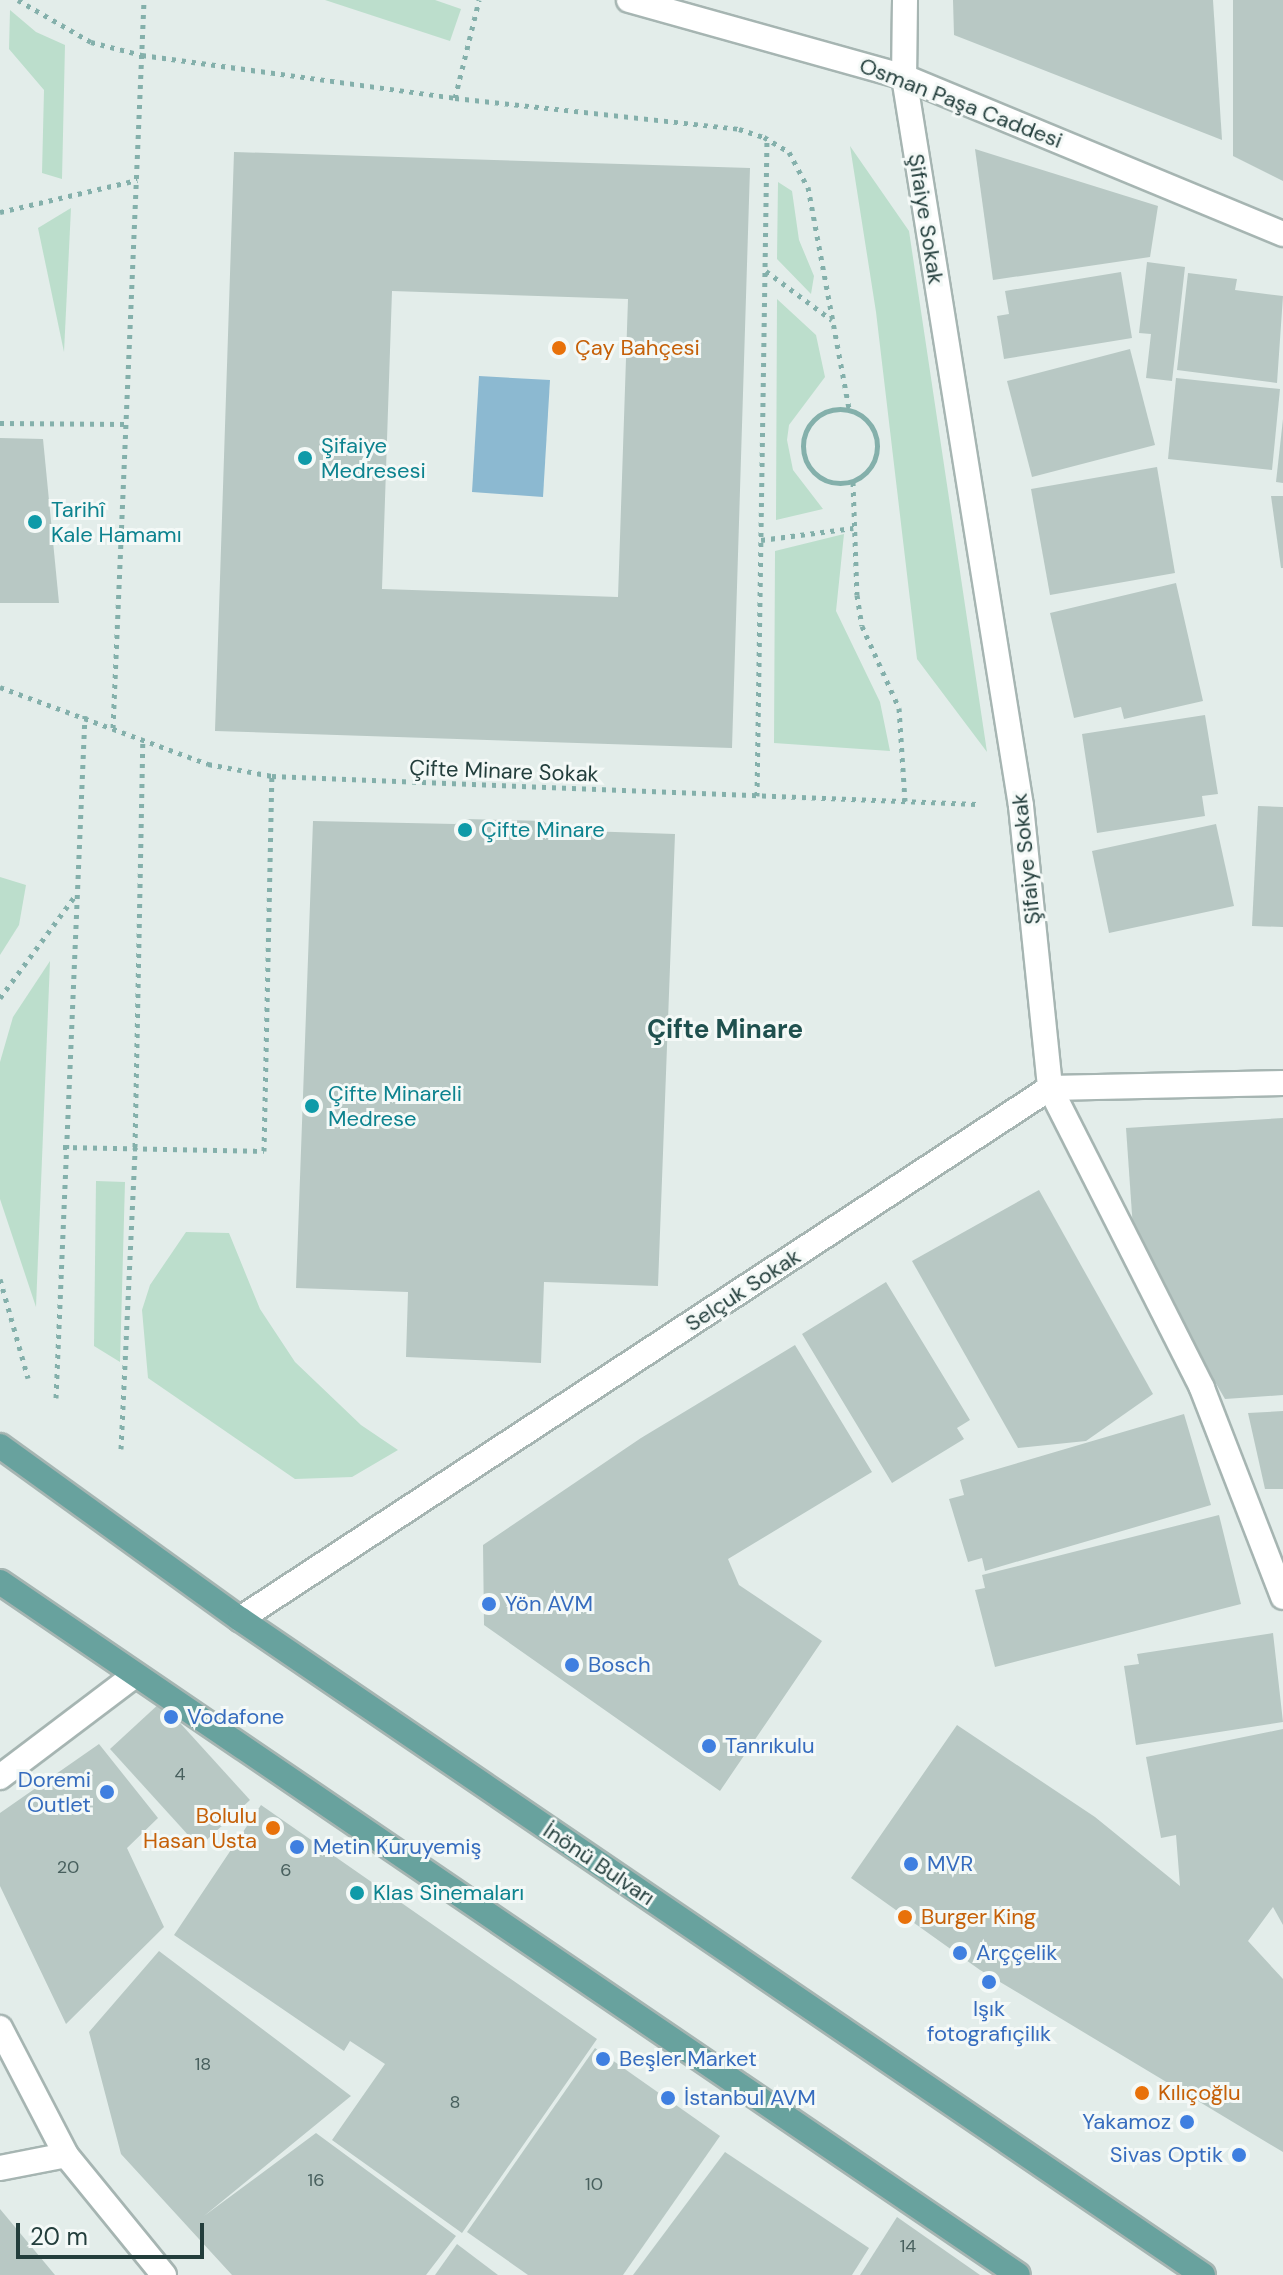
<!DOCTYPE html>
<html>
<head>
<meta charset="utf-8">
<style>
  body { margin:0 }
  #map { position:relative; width:1283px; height:2275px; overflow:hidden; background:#e3edea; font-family:"DM Sans",sans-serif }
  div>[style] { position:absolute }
  .green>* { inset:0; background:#bcdecc }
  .water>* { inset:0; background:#8cb9d1 }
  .building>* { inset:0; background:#b8c8c4 }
  .path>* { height:5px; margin-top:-2.5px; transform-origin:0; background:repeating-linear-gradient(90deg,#84b0ab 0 4px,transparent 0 10px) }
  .path>.ring { margin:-2.5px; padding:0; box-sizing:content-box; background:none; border:5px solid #84b0ab; border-radius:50% }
  .roads { filter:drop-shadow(2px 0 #a6b5b2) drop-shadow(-2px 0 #a6b5b2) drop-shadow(0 2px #a6b5b2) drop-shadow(0 -2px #a6b5b2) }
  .street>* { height:24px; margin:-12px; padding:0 12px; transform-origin:12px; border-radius:12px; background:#fff }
  .primary>* { height:24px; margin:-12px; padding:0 12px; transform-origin:12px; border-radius:12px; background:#68a29e }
  .dots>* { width:22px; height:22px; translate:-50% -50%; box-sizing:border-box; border:4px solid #f4f9f7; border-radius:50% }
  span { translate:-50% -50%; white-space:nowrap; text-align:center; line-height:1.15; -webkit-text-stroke:6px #f4f9f7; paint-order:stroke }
  .number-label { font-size:18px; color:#48605e }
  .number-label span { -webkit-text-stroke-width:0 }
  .street-label { font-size:22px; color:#233e3c }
  .food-label { font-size:22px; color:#c56008 }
  .left { translate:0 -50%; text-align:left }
  .right { translate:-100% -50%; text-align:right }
  .culture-label { font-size:22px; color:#0d838f }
  .shop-label { font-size:22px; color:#366cbe }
  .quarter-label { font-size:26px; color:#1f504e; font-weight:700 }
  .scale { position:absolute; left:16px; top:2223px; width:188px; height:36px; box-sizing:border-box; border:4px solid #233e3c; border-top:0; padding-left:10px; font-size:24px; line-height:28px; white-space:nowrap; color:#233e3c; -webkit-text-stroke:6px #f4f9f7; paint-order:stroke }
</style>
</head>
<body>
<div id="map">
  <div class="green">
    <div style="clip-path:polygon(325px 0,435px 0,461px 9px,450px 41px)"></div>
    <div style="clip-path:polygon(10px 10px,36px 32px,65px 45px,62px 179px,42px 173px,44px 90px,9px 49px)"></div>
    <div style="clip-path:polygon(850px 146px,909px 231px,987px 752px,917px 659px,876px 312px)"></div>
    <div style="clip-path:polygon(778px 182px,792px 191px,799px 240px,814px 276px,811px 294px,777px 259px)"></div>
    <div style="clip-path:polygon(71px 208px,64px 352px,38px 228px)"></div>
    <div style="clip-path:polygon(777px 299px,816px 335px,825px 377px,789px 425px,787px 440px,793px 470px,823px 509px,776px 520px)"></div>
    <div style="clip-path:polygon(844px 534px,836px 611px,880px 702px,890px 751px,774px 743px,775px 551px)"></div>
    <div style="clip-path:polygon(0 877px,26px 885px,19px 925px,0 955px)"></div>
    <div style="clip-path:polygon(50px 961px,36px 1307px,0 1199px,0 1062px,13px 1017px)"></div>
    <div style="clip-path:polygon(96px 1181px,125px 1182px,120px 1362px,94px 1346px)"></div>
    <div style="clip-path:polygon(186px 1232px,229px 1233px,260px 1309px,295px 1362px,361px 1425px,398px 1450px,352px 1477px,295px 1479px,148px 1378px,142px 1310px,150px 1285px)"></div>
  </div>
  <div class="water">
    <div style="clip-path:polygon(479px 376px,550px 380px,543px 497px,472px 492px)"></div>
  </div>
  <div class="building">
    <div style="clip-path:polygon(953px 0,1213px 0,1222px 140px,954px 35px)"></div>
    <div style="clip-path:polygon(1233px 0,1283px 0,1283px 181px,1233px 156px)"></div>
    <div style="clip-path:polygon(975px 149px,1158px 206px,1150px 257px,993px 280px)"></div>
    <div style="clip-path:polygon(evenodd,234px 152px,750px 168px,732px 748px,215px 731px,234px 152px,392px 291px,628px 299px,618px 597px,382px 589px,392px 291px)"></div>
    <div style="clip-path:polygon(1147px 262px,1185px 267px,1172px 381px,1146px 378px,1151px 334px,1139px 333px)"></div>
    <div style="clip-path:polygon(1121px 272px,1132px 338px,1004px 359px,997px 316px,1009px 314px,1005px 291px)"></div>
    <div style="clip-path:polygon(1188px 273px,1237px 279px,1235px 290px,1283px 296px,1277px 383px,1177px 370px)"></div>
    <div style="clip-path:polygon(1130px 349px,1155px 445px,1032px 477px,1007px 381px)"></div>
    <div style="clip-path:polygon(1176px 378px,1280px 389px,1272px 470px,1168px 459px)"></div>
    <div style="clip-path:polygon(1283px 419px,1283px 483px,1276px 482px)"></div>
    <div style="clip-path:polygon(0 438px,43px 439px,59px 603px,0 603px)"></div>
    <div style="clip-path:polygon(1157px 467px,1175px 573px,1050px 595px,1031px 489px)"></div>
    <div style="clip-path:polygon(1271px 496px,1283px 496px,1283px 568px,1281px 568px)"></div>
    <div style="clip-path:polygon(1176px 583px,1203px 701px,1124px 719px,1121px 707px,1074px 718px,1050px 613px)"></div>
    <div style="clip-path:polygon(1205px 715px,1218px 794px,1202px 796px,1205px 816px,1097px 833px,1082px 734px)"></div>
    <div style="clip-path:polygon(1258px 806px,1283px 807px,1283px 927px,1252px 926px)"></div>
    <div style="clip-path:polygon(466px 819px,543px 821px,555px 830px,675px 834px,658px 1286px,544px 1282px,541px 1363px,406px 1357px,408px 1292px,296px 1288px,313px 821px,455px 824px)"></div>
    <div style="clip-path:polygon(1216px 824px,1234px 906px,1109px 933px,1092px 851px)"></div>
    <div style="clip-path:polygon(1283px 1118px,1283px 1395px,1225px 1399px,1134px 1243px,1126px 1128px)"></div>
    <div style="clip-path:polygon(1039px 1190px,1153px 1394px,1086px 1441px,1018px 1448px,912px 1261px)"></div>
    <div style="clip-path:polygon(886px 1282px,970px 1420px,957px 1428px,964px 1439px,892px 1483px,802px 1334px)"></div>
    <div style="clip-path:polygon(795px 1345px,872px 1472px,728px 1559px,739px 1585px,822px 1641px,720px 1791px,484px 1625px,483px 1545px,641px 1438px)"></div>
    <div style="clip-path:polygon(1283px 1411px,1283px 1489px,1265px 1489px,1248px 1413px)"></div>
    <div style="clip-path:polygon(1184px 1414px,1211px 1505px,985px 1571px,982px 1558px,968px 1562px,949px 1499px,964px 1495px,960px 1480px)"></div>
    <div style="clip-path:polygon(1219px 1515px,1241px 1604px,995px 1667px,975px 1590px,985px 1588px,982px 1575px)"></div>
    <div style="clip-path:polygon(1273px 1633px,1283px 1722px,1136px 1745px,1124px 1666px,1139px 1664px,1137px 1654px)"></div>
    <div style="clip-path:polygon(161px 1702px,250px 1800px,199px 1847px,110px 1749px)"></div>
    <div style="clip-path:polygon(957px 1725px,1095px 1817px,1180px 1886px,1176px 1835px,1161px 1838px,1146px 1757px,1283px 1729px,1283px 1925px,1273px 1907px,1248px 1941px,1283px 1979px,1283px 2152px,980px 1970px,851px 1878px)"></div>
    <div style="clip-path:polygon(99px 1744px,158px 1818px,127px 1848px,164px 1927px,66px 2024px,0 1886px,0 1813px)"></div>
    <div style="clip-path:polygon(261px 1805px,597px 2039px,462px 2233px,332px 2140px,385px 2064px,350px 2041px,344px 2051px,174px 1935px)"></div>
    <div style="clip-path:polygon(159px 1951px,351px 2096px,204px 2216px,316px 2133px,456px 2236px,426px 2275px,232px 2275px,121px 2154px,89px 2032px)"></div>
    <div style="clip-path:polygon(595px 2048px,720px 2136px,623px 2275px,528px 2275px,467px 2232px)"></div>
    <div style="clip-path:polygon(725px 2152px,869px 2248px,852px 2275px,633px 2275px)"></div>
    <div style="clip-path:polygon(0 2209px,55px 2275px,0 2275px)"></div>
    <div style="clip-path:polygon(897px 2217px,980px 2275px,860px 2275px)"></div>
    <div style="clip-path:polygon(457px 2244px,498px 2275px,435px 2275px)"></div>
  </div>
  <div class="path">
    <div style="left:18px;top:0;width:84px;rotate:29.9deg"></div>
    <div style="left:91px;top:42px;width:53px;rotate:14.3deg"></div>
    <div style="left:142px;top:55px;width:316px;rotate:7.8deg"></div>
    <div style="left:455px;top:98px;width:286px;rotate:6.2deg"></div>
    <div style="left:739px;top:129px;width:26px;rotate:18deg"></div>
    <div style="left:764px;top:137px;width:29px;rotate:31deg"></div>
    <div style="left:789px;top:152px;width:40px;rotate:62deg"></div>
    <div style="left:808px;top:187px;width:226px;rotate:79.5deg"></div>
    <div style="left:455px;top:98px;width:101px;rotate:-76.2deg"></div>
    <div style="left:0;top:212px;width:141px;rotate:-13.1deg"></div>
    <div style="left:766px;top:271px;width:82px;rotate:36.6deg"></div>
    <div class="ring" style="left:803px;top:409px;width:69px;height:69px"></div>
    <div style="left:0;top:423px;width:126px;rotate:0.5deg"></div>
    <div style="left:853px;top:482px;width:113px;rotate:88deg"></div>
    <div style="left:857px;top:595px;width:31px;rotate:81deg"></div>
    <div style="left:862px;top:626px;width:90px;rotate:65.7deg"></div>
    <div style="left:899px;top:708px;width:93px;rotate:86.3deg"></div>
    <div style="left:761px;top:540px;width:93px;rotate:-7.4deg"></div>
    <div style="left:0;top:687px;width:222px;rotate:20.3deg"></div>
    <div style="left:208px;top:764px;width:65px;rotate:10.6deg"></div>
    <div style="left:272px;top:776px;width:705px;rotate:2.28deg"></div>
    <div style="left:113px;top:728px;width:729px;rotate:-87.56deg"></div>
    <div style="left:757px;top:796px;width:656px;rotate:-89.13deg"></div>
    <div style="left:0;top:998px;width:127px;rotate:-53.7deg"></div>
    <div style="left:63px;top:1147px;width:201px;rotate:1.1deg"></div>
    <div style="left:264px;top:1151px;width:375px;rotate:-88.8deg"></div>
    <div style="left:0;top:1279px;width:103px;rotate:74.2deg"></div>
    <div style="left:56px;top:1398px;width:683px;rotate:-87.57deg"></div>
    <div style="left:121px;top:1449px;width:302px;rotate:-87.3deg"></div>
    <div style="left:135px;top:1147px;width:406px;rotate:-88.9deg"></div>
  </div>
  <div class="roads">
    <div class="street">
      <div style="left:629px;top:0;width:286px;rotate:15.6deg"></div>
      <div style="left:904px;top:77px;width:410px;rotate:22.5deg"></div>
      <div style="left:905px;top:0;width:77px;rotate:90.7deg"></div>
      <div style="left:904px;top:77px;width:738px;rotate:80.88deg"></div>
      <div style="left:1021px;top:806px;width:283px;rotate:84.1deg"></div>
      <div style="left:1050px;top:1088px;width:336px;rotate:63.1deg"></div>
      <div style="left:1202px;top:1388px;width:224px;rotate:68.8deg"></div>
      <div style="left:240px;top:1619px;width:969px;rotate:-33.25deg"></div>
      <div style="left:1050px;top:1088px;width:233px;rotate:-1.2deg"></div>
      <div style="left:0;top:1777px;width:169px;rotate:-37.1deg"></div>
      <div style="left:0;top:2028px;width:143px;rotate:62.5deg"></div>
      <div style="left:66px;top:2155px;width:155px;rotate:50.8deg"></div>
      <div style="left:0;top:2168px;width:67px;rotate:-11.1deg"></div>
    </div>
    <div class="primary">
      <div style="left:0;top:1446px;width:296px;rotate:35.8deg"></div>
      <div style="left:240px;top:1619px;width:1165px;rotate:34.26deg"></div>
      <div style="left:0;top:1582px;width:1231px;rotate:34.24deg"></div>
    </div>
  </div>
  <div class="dots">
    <div style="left:559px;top:348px;background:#e8710a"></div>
    <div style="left:305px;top:458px;background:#0f9aa8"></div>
    <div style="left:35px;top:522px;background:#0f9aa8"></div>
    <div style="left:465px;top:830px;background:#0f9aa8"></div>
    <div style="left:312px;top:1106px;background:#0f9aa8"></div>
    <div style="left:489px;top:1604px;background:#3f7fe0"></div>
    <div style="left:572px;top:1665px;background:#3f7fe0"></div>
    <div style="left:171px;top:1717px;background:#3f7fe0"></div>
    <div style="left:709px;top:1746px;background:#3f7fe0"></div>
    <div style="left:107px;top:1792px;background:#3f7fe0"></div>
    <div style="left:273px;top:1828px;background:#e8710a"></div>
    <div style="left:297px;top:1847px;background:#3f7fe0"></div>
    <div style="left:911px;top:1864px;background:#3f7fe0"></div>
    <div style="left:357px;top:1893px;background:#0f9aa8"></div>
    <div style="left:905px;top:1917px;background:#e8710a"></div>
    <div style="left:960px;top:1953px;background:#3f7fe0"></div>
    <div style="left:989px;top:1982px;background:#3f7fe0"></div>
    <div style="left:603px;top:2059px;background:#3f7fe0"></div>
    <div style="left:1142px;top:2093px;background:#e8710a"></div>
    <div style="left:668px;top:2098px;background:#3f7fe0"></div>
    <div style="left:1187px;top:2122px;background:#3f7fe0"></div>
    <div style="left:1239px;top:2155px;background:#3f7fe0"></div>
  </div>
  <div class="number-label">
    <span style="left:180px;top:1774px">4</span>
    <span style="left:68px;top:1867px">20</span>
    <span style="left:286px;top:1870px">6</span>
    <span style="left:203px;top:2064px">18</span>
    <span style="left:455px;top:2102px">8</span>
    <span style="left:316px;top:2180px">16</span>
    <span style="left:594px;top:2184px">10</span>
    <span style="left:908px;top:2246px">14</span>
  </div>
  <div class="street-label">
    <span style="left:961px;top:103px;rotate:21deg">Osman Paşa Caddesi</span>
    <span style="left:926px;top:219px;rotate:81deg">Şifaiye Sokak</span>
    <span style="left:504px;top:771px;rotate:2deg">Çifte Minare Sokak</span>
    <span style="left:1026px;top:859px;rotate:-96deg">Şifaiye Sokak</span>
    <span style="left:743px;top:1290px;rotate:-33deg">Selçuk Sokak</span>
    <span style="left:599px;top:1864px;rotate:34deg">İnönü Bulvarı</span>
  </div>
  <div class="food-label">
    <span class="left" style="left:575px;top:348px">Çay Bahçesi</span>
    <span class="right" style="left:257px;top:1828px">Bolulu<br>Hasan Usta</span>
    <span class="left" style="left:921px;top:1917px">Burger King</span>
    <span class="left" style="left:1158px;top:2093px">Kılıçoğlu</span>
  </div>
  <div class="culture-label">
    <span class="left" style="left:321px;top:458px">Şifaiye<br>Medresesi</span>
    <span class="left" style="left:51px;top:522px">Tarihî<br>Kale Hamamı</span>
    <span class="left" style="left:481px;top:830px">Çifte Minare</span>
    <span class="left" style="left:328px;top:1106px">Çifte Minareli<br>Medrese</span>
    <span class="left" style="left:373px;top:1893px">Klas Sinemaları</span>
  </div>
  <div class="shop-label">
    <span class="left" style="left:505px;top:1604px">Yön AVM</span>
    <span class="left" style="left:588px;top:1665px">Bosch</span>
    <span class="left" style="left:187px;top:1717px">Vodafone</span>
    <span class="left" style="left:725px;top:1746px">Tanrıkulu</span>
    <span class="right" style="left:91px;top:1792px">Doremi<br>Outlet</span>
    <span class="left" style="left:313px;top:1847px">Metin Kuruyemiş</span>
    <span class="left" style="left:927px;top:1864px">MVR</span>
    <span class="left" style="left:976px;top:1953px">Arççelik</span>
    <span style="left:989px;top:2021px">Işık<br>fotografıçilık</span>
    <span class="left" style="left:619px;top:2059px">Beşler Market</span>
    <span class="left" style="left:684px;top:2098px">İstanbul AVM</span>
    <span class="right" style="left:1171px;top:2122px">Yakamoz</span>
    <span class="right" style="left:1223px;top:2155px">Sivas Optik</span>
  </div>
  <div class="quarter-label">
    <span style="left:725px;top:1030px">Çifte Minare</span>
  </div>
  <div class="scale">20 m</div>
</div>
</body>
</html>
